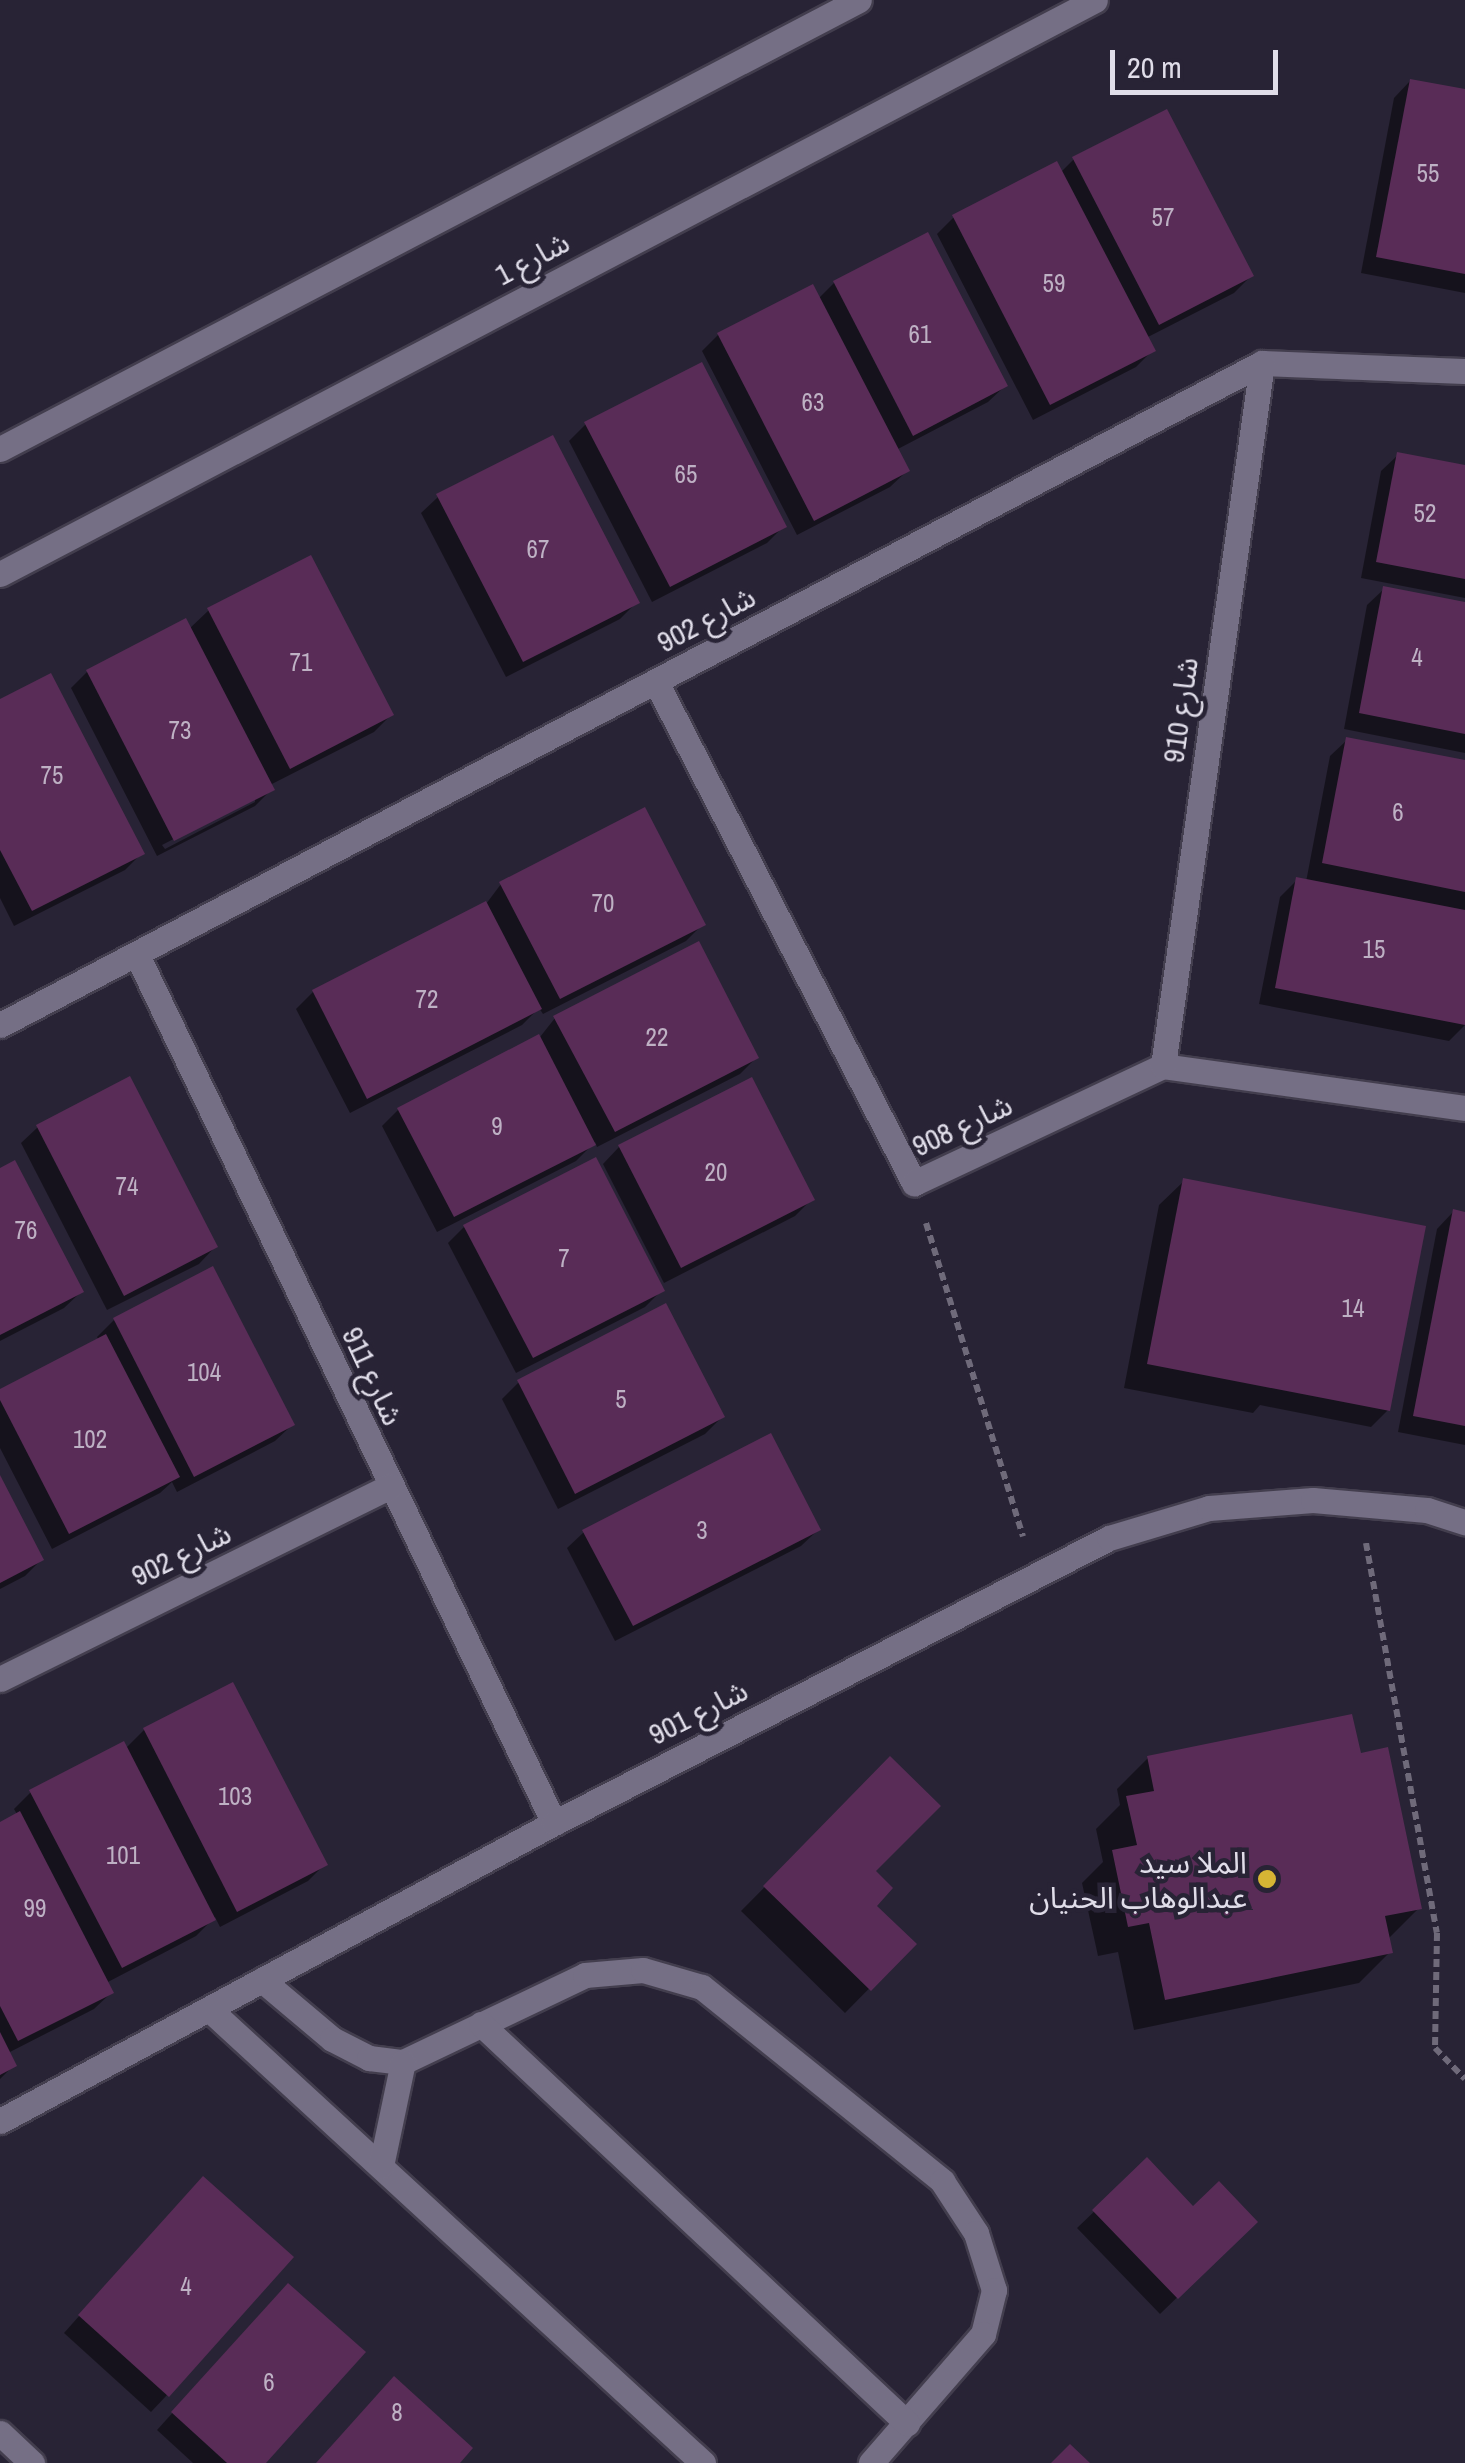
<!DOCTYPE html>
<html>
<head>
<meta charset="utf-8">
<style>
  body { margin:0 }
  #map { position:relative; width:1465px; height:2463px; overflow:hidden; background:#282335; font-family:"Archivo Narrow","Noto Sans Arabic",sans-serif }
  div>[style] { position:absolute }
  .shadow>* { inset:0; background:#0007 }
  .building>* { inset:0; background:#592c57 }
  .path>* { height:6px; margin-top:-3px; transform-origin:0; background:repeating-linear-gradient(90deg,#6f6a7a 0 8px,transparent 0 13px) }
  .roads { filter:drop-shadow(2px 0 #433e4e) drop-shadow(-2px 0 #433e4e) drop-shadow(0 2px #433e4e) drop-shadow(0 -2px #433e4e) }
  .minor>* { height:25px; margin:-12.5px; padding:0 12.5px; transform-origin:12.5px; border-radius:12.5px; background:#756f85 }
  .dots>* { width:28px; height:28px; translate:-50% -50%; box-sizing:border-box; border:5px solid #282335; border-radius:50% }
  span { translate:-50% -50%; white-space:nowrap; text-align:center; line-height:1.15; -webkit-text-stroke:9px #282335; paint-order:stroke }
  .number-label { font-size:25px; color:#beb1c4 }
  .number-label span { -webkit-text-stroke-width:0 }
  .street-label { font-size:30px; color:#e0dde9 }
  .poi-label { font-size:30px; color:#e0dde9 }
  .right { translate:-100% -50%; text-align:right }
  .scale { position:absolute; left:1110px; top:50px; width:168px; height:45px; box-sizing:border-box; border:5px solid #e0dde9; border-top:0; padding-left:12px; font-size:30px; line-height:35px; white-space:nowrap; color:#e0dde9; -webkit-text-stroke:8px #282335; paint-order:stroke }
</style>
</head>
<body>
<div id="map">
  <div class="shadow">
    <div style="clip-path:polygon(1410px 81px,1465px 92px,1465px 293px,1361px 273px,1394px 98px)"></div>
    <div style="clip-path:polygon(1074px 159px,1251px 276px,1234px 293px,1146px 338px,1152px 351px,1136px 367px,1033px 420px,937px 234px,953px 218px,1056px 165px,1060px 173px)"></div>
    <div style="clip-path:polygon(927px 235px,1005px 386px,988px 402px,896px 450px,907px 471px,890px 487px,797px 535px,702px 351px,718px 335px,818px 299px,834px 283px)"></div>
    <div style="clip-path:polygon(586px 424px,784px 526px,767px 543px,652px 602px,569px 441px)"></div>
    <div style="clip-path:polygon(1398px 455px,1465px 468px,1465px 598px,1361px 578px,1381px 471px)"></div>
    <div style="clip-path:polygon(438px 497px,637px 602px,620px 619px,506px 677px,421px 513px)"></div>
    <div style="clip-path:polygon(1384px 589px,1465px 605px,1465px 753px,1344px 729px,1367px 605px)"></div>
    <div style="clip-path:polygon(evenodd,209px 610px,391px 715px,374px 732px,270px 785px,272px 789px,255px 806px,157px 856px,71px 688px,87px 672px,189px 629px,209px 610px,255px 797px,255px 802px,165px 849px,162px 845px,255px 797px)"></div>
    <div style="clip-path:polygon(0 702px,142px 853px,125px 870px,14px 926px,0 898px)"></div>
    <div style="clip-path:polygon(1347px 740px,1465px 763px,1465px 1025px,1449px 1041px,1259px 1004px,1280px 897px,1297px 880px,1306px 882px,1330px 756px)"></div>
    <div style="clip-path:polygon(501px 884px,703px 924px,686px 941px,543px 1014px,539px 1008px,522px 1025px,350px 1113px,296px 1009px,313px 992px,486px 904px)"></div>
    <div style="clip-path:polygon(555px 1018px,756px 1058px,740px 1074px,597px 1147px,595px 1142px,576px 1161px,437px 1232px,382px 1126px,398px 1110px,540px 1037px)"></div>
    <div style="clip-path:polygon(38px 1127px,215px 1247px,199px 1264px,107px 1310px,21px 1143px)"></div>
    <div style="clip-path:polygon(619px 1147px,812px 1199px,795px 1216px,664px 1283px,603px 1164px)"></div>
    <div style="clip-path:polygon(0 1171px,81px 1292px,64px 1308px,0 1341px)"></div>
    <div style="clip-path:polygon(1184px 1181px,1388px 1410px,1371px 1427px,1260px 1405px,1253px 1413px,1124px 1388px,1159px 1205px)"></div>
    <div style="clip-path:polygon(1453px 1212px,1465px 1214px,1465px 1445px,1398px 1432px,1437px 1229px)"></div>
    <div style="clip-path:polygon(464px 1227px,662px 1290px,645px 1307px,516px 1373px,448px 1243px)"></div>
    <div style="clip-path:polygon(212px 1270px,292px 1425px,275px 1441px,177px 1492px,172px 1482px,160px 1493px,52px 1549px,0 1448px,0 1392px,99px 1341px,97px 1337px,114px 1320px)"></div>
    <div style="clip-path:polygon(519px 1382px,722px 1417px,705px 1434px,558px 1509px,502px 1399px)"></div>
    <div style="clip-path:polygon(0 1481px,41px 1560px,25px 1576px,0 1589px)"></div>
    <div style="clip-path:polygon(818px 1530px,801px 1546px,615px 1641px,567px 1548px,584px 1532px)"></div>
    <div style="clip-path:polygon(232px 1685px,325px 1864px,308px 1881px,220px 1927px,215px 1917px,196px 1936px,106px 1983px,111px 1993px,94px 2009px,8px 2053px,14px 2065px,0 2079px,0 1825px,18px 1816px,14px 1809px,31px 1792px,125px 1749px,144px 1730px)"></div>
    <div style="clip-path:polygon(1359px 1756px,1419px 1908px,1387px 1940px,1390px 1952px,1359px 1983px,1134px 2030px,1118px 1952px,1098px 1956px,1082px 1883px,1103px 1862px,1096px 1829px,1120px 1805px,1117px 1789px,1148px 1758px)"></div>
    <div style="clip-path:polygon(890px 1760px,873px 1871px,873px 1906px,913px 1944px,845px 2013px,741px 1911px)"></div>
    <div style="clip-path:polygon(1147px 2161px,1193px 2209px,1255px 2222px,1160px 2314px,1077px 2228px)"></div>
    <div style="clip-path:polygon(186px 2196px,167px 2395px,151px 2412px,64px 2333px)"></div>
    <div style="clip-path:polygon(272px 2303px,262px 2463px,193px 2463px,157px 2430px)"></div>
  </div>
  <div class="building">
    <div style="clip-path:polygon(1410px 79px,1465px 89px,1465px 274px,1376px 257px)"></div>
    <div style="clip-path:polygon(1167px 109px,1254px 276px,1159px 325px,1072px 157px)"></div>
    <div style="clip-path:polygon(1057px 161px,1156px 351px,1050px 405px,952px 215px)"></div>
    <div style="clip-path:polygon(928px 232px,1008px 386px,913px 436px,833px 281px)"></div>
    <div style="clip-path:polygon(813px 284px,910px 471px,814px 521px,717px 333px)"></div>
    <div style="clip-path:polygon(702px 362px,787px 527px,670px 587px,584px 422px)"></div>
    <div style="clip-path:polygon(553px 435px,640px 603px,523px 662px,436px 494px)"></div>
    <div style="clip-path:polygon(1397px 452px,1465px 465px,1465px 579px,1376px 562px)"></div>
    <div style="clip-path:polygon(311px 555px,394px 715px,290px 769px,207px 608px)"></div>
    <div style="clip-path:polygon(1383px 586px,1465px 602px,1465px 734px,1359px 713px)"></div>
    <div style="clip-path:polygon(186px 618px,275px 790px,174px 841px,86px 670px)"></div>
    <div style="clip-path:polygon(51px 673px,145px 854px,32px 911px,0 850px,0 699px)"></div>
    <div style="clip-path:polygon(1346px 737px,1465px 760px,1465px 892px,1322px 863px)"></div>
    <div style="clip-path:polygon(645px 807px,706px 925px,560px 999px,499px 882px)"></div>
    <div style="clip-path:polygon(1296px 877px,1465px 910px,1465px 1025px,1275px 988px)"></div>
    <div style="clip-path:polygon(486px 901px,542px 1009px,367px 1099px,312px 990px)"></div>
    <div style="clip-path:polygon(699px 941px,759px 1058px,615px 1132px,553px 1016px)"></div>
    <div style="clip-path:polygon(539px 1034px,596px 1145px,454px 1217px,397px 1108px)"></div>
    <div style="clip-path:polygon(130px 1076px,218px 1247px,124px 1296px,36px 1125px)"></div>
    <div style="clip-path:polygon(752px 1077px,815px 1200px,681px 1268px,618px 1145px)"></div>
    <div style="clip-path:polygon(596px 1157px,665px 1291px,533px 1358px,463px 1225px)"></div>
    <div style="clip-path:polygon(15px 1160px,84px 1292px,0 1335px,0 1168px)"></div>
    <div style="clip-path:polygon(1183px 1178px,1426px 1226px,1390px 1411px,1147px 1364px)"></div>
    <div style="clip-path:polygon(1453px 1209px,1465px 1212px,1465px 1426px,1413px 1416px)"></div>
    <div style="clip-path:polygon(213px 1266px,295px 1425px,194px 1477px,113px 1318px)"></div>
    <div style="clip-path:polygon(666px 1303px,725px 1417px,575px 1494px,517px 1380px)"></div>
    <div style="clip-path:polygon(106px 1334px,180px 1477px,69px 1534px,0 1400px,0 1389px)"></div>
    <div style="clip-path:polygon(771px 1433px,821px 1530px,633px 1626px,582px 1530px)"></div>
    <div style="clip-path:polygon(0 1475px,44px 1560px,0 1583px)"></div>
    <div style="clip-path:polygon(233px 1682px,328px 1865px,237px 1912px,143px 1728px)"></div>
    <div style="clip-path:polygon(1352px 1714px,1361px 1753px,1388px 1747px,1422px 1909px,1385px 1916px,1393px 1953px,1165px 2000px,1149px 1923px,1128px 1927px,1112px 1850px,1137px 1845px,1126px 1796px,1154px 1791px,1147px 1756px)"></div>
    <div style="clip-path:polygon(124px 1741px,216px 1920px,122px 1968px,29px 1790px)"></div>
    <div style="clip-path:polygon(890px 1756px,941px 1806px,876px 1871px,893px 1888px,877px 1906px,917px 1944px,871px 1991px,763px 1886px)"></div>
    <div style="clip-path:polygon(20px 1811px,114px 1993px,18px 2041px,0 2006px,0 1822px)"></div>
    <div style="clip-path:polygon(0 2032px,17px 2066px,0 2075px)"></div>
    <div style="clip-path:polygon(1147px 2157px,1193px 2206px,1219px 2181px,1258px 2222px,1178px 2299px,1092px 2210px)"></div>
    <div style="clip-path:polygon(203px 2176px,294px 2257px,169px 2397px,78px 2315px)"></div>
    <div style="clip-path:polygon(288px 2283px,366px 2352px,266px 2463px,227px 2463px,171px 2412px)"></div>
    <div style="clip-path:polygon(394px 2376px,473px 2448px,460px 2463px,316px 2463px)"></div>
    <div style="clip-path:polygon(1070px 2444px,1090px 2463px,1051px 2463px)"></div>
  </div>
  <div class="path">
    <div style="left:926px;top:1223px;width:328px;rotate:72.8deg"></div>
    <div style="left:1366px;top:1543px;width:396px;rotate:79.7deg"></div>
    <div style="left:1437px;top:1933px;width:115px;rotate:91deg"></div>
    <div style="left:1435px;top:2048px;width:43px;rotate:45.9deg"></div>
  </div>
  <div class="roads">
    <div class="minor">
      <div style="left:0;top:449px;width:969px;rotate:-27.6deg"></div>
      <div style="left:0;top:574px;width:1236px;rotate:-27.66deg"></div>
      <div style="left:656px;top:682px;width:564px;rotate:62.75deg"></div>
      <div style="left:914px;top:1183px;width:275px;rotate:-25.2deg"></div>
      <div style="left:1163px;top:1066px;width:305px;rotate:7.9deg"></div>
      <div style="left:137px;top:955px;width:963px;rotate:64.34deg"></div>
      <div style="left:0;top:1025px;width:1425px;rotate:-27.68deg"></div>
      <div style="left:1262px;top:363px;width:203px;rotate:2.3deg"></div>
      <div style="left:1163px;top:1066px;width:710px;rotate:-81.98deg"></div>
      <div style="left:0;top:1679px;width:435px;rotate:-26.3deg"></div>
      <div style="left:262px;top:1980px;width:92px;rotate:40.1deg"></div>
      <div style="left:332px;top:2039px;width:42px;rotate:27.2deg"></div>
      <div style="left:369px;top:2058px;width:34px;rotate:7deg"></div>
      <div style="left:403px;top:2062px;width:202px;rotate:-25.5deg"></div>
      <div style="left:585px;top:1975px;width:58px;rotate:-4.9deg"></div>
      <div style="left:643px;top:1970px;width:61px;rotate:16.1deg"></div>
      <div style="left:702px;top:1987px;width:309px;rotate:38.9deg"></div>
      <div style="left:942px;top:2181px;width:62px;rotate:56.8deg"></div>
      <div style="left:976px;top:2233px;width:60px;rotate:72.5deg"></div>
      <div style="left:994px;top:2290px;width:45px;rotate:104deg"></div>
      <div style="left:983px;top:2334px;width:171px;rotate:131deg"></div>
      <div style="left:209px;top:2009px;width:671px;rotate:42.58deg"></div>
      <div style="left:481px;top:2024px;width:584px;rotate:43.13deg"></div>
      <div style="left:0;top:2121px;width:629px;rotate:-28.28deg"></div>
      <div style="left:554px;top:1823px;width:624px;rotate:-27.18deg"></div>
      <div style="left:1109px;top:1538px;width:104px;rotate:-16.7deg"></div>
      <div style="left:1209px;top:1508px;width:104px;rotate:-4.4deg"></div>
      <div style="left:1313px;top:1500px;width:114px;rotate:5deg"></div>
      <div style="left:1427px;top:1510px;width:40px;rotate:18deg"></div>
      <div style="left:381px;top:2166px;width:106px;rotate:-78.1deg"></div>
      <div style="left:0;top:2433px;width:44px;rotate:43.2deg"></div>
    </div>
  </div>
  <div class="dots">
    <div style="left:1267px;top:1879px;background:#d6b534"></div>
  </div>
  <div class="number-label">
    <span style="left:1428px;top:173px">55</span>
    <span style="left:1163px;top:217px">57</span>
    <span style="left:1054px;top:283px">59</span>
    <span style="left:920px;top:334px">61</span>
    <span style="left:813px;top:402px">63</span>
    <span style="left:686px;top:474px">65</span>
    <span style="left:1425px;top:513px">52</span>
    <span style="left:538px;top:549px">67</span>
    <span style="left:1417px;top:657px">4</span>
    <span style="left:301px;top:662px">71</span>
    <span style="left:180px;top:730px">73</span>
    <span style="left:52px;top:775px">75</span>
    <span style="left:1398px;top:812px">6</span>
    <span style="left:603px;top:903px">70</span>
    <span style="left:1374px;top:949px">15</span>
    <span style="left:427px;top:999px">72</span>
    <span style="left:657px;top:1037px">22</span>
    <span style="left:497px;top:1126px">9</span>
    <span style="left:716px;top:1172px">20</span>
    <span style="left:127px;top:1186px">74</span>
    <span style="left:26px;top:1230px">76</span>
    <span style="left:564px;top:1258px">7</span>
    <span style="left:1353px;top:1308px">14</span>
    <span style="left:204px;top:1372px">104</span>
    <span style="left:621px;top:1399px">5</span>
    <span style="left:90px;top:1439px">102</span>
    <span style="left:702px;top:1530px">3</span>
    <span style="left:235px;top:1796px">103</span>
    <span style="left:123px;top:1855px">101</span>
    <span style="left:35px;top:1908px">99</span>
    <span style="left:186px;top:2286px">4</span>
    <span style="left:269px;top:2382px">6</span>
    <span style="left:397px;top:2412px">8</span>
  </div>
  <div class="street-label">
    <span style="left:532px;top:258px;rotate:-28deg">شارع 1</span>
    <span style="left:706px;top:619px;rotate:-28deg">شارع 902</span>
    <span style="left:1180px;top:710px;rotate:-82deg">شارع 910</span>
    <span style="left:962px;top:1125px;rotate:-25deg">شارع 908</span>
    <span style="left:373px;top:1376px;rotate:65deg">شارع 911</span>
    <span style="left:181px;top:1554px;rotate:-26deg">شارع 902</span>
    <span style="left:698px;top:1712px;rotate:-27deg">شارع 901</span>
  </div>
  <div class="poi-label">
    <span class="right" style="left:1247px;top:1879px">الملا سيد<br>عبدالوهاب الحنيان</span>
  </div>
  <div class="scale">20 m</div>
</div>
</body>
</html>
